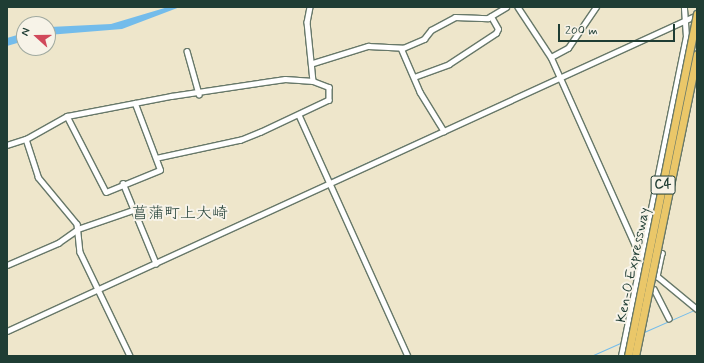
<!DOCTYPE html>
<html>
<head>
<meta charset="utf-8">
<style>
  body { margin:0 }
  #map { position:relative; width:704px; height:363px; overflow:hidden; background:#eee6cb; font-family:Mynerve,"Klee One",sans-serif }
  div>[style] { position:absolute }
  .water>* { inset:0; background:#73bceb }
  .stream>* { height:1px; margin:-0.5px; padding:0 0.5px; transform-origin:0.5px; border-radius:0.5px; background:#73bceb }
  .roads { filter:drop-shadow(1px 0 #677869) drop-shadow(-1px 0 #677869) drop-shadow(0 1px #677869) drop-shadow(0 -1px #677869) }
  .minor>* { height:4.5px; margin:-2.25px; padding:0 2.25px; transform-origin:2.25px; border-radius:2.25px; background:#fff }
  .bridges { filter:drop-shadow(1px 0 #677869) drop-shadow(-1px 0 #677869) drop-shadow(0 1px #677869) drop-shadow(0 -1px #677869) }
  .highway-bridge>* { height:7px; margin:-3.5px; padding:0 3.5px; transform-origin:3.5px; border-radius:3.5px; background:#eac769 }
  span { translate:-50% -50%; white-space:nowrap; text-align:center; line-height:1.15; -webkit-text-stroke:4px #f7f3e8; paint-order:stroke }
  .shield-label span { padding:1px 3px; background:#f7f3e8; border:1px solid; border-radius:3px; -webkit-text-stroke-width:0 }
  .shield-label { font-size:13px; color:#1f3d34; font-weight:700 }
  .street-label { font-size:14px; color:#1f3d34 }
  .quarter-label { font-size:16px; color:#1f3d34 }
  .frame { position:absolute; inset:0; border:8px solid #1f3d34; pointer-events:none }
  .north { position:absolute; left:16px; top:16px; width:40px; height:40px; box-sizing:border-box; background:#f7f3e8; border:1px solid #a1aaa0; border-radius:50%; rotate:291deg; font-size:11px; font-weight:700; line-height:16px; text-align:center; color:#1f3d34 }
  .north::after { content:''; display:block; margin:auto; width:14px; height:18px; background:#d1495b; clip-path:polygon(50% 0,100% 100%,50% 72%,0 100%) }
  .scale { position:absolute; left:558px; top:24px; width:117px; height:18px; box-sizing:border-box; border:2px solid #1f3d34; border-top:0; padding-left:5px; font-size:12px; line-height:14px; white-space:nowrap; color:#1f3d34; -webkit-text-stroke:3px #f7f3e8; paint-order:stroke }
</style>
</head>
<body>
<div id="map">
  <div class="water">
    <div style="clip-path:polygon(168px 7px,180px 7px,122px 29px,48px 35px,50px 27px,111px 24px)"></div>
    <div style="clip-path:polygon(24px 33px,24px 41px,7px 46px,7px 38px)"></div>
  </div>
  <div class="stream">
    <div style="left:560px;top:75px;width:111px;rotate:-24.5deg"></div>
    <div style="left:444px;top:128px;width:124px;rotate:-24.7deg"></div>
    <div style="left:331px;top:179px;width:121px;rotate:-24.4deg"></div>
    <div style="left:158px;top:259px;width:185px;rotate:-24.6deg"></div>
    <div style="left:101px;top:285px;width:57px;rotate:-24.8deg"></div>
    <div style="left:7px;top:328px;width:97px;rotate:-24.4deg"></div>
    <div style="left:644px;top:332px;width:55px;rotate:-23.7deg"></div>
    <div style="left:694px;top:310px;width:5px;rotate:53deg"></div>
    <div style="left:591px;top:356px;width:35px;rotate:-24deg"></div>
  </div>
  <div class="roads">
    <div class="minor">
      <div style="left:310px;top:7px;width:15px;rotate:101deg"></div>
      <div style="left:307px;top:22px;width:59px;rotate:84.2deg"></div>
      <div style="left:518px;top:7px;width:60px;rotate:56.6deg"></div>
      <div style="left:551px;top:57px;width:206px;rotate:65.9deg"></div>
      <div style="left:635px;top:245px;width:28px;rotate:17deg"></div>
      <div style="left:662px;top:253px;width:24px;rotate:102deg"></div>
      <div style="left:657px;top:276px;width:52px;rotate:39.5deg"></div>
      <div style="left:401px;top:48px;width:48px;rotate:66.6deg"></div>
      <div style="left:420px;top:92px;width:46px;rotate:58.4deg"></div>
      <div style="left:187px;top:51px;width:45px;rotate:74.4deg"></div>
      <div style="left:551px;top:57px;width:19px;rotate:-28deg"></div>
      <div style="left:568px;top:48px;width:50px;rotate:-55.7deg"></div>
      <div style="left:313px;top:63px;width:58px;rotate:-17.2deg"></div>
      <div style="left:368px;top:46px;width:35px;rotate:3deg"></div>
      <div style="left:403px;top:48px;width:23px;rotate:-23deg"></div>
      <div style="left:424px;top:39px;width:11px;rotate:-52deg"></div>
      <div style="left:431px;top:30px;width:27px;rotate:-28deg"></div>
      <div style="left:455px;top:17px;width:33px;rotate:2deg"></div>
      <div style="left:488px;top:18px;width:21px;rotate:-31deg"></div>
      <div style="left:414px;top:77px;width:37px;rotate:-20deg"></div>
      <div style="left:449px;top:64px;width:56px;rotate:-33.4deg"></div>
      <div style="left:496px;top:33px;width:4px;rotate:-63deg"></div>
      <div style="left:498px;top:29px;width:14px;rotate:-120deg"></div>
      <div style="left:299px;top:115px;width:265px;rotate:65.7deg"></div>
      <div style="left:67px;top:116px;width:85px;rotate:62.8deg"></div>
      <div style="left:106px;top:192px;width:58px;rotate:-22.2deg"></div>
      <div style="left:160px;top:170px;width:71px;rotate:-110.7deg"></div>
      <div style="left:26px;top:139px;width:40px;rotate:72deg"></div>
      <div style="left:38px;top:177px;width:61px;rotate:50.3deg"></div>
      <div style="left:77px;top:224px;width:28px;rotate:84deg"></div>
      <div style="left:80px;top:252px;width:115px;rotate:64.3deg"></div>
      <div style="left:7px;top:145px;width:20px;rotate:-18deg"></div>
      <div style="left:26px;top:139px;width:47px;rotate:-29.3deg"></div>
      <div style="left:67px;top:116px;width:106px;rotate:-10.9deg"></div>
      <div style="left:171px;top:96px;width:115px;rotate:-8.5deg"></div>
      <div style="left:285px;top:79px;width:28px;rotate:4deg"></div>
      <div style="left:313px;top:81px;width:17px;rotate:21deg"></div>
      <div style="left:329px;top:87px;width:13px;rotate:90deg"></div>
      <div style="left:329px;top:100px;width:75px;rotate:154.8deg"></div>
      <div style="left:261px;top:132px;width:22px;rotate:158deg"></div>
      <div style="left:241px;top:140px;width:85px;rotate:167.8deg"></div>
      <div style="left:123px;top:183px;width:87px;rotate:67.6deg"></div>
      <div style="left:7px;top:265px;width:56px;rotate:-23.3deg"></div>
      <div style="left:58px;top:243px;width:24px;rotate:-35deg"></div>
      <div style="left:78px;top:229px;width:61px;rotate:-19deg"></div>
      <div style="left:654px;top:289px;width:33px;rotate:63deg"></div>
      <div style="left:7px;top:331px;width:759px;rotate:-24.61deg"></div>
      <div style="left:621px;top:356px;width:326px;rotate:-78.5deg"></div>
      <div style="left:686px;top:37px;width:30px;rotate:-94deg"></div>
    </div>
  </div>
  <div class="bridges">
    <div class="highway-bridge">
      <div style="left:628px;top:356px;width:349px;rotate:-78.6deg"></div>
      <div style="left:635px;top:356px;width:308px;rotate:-78.4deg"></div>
    </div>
  </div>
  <div class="shield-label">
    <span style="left:663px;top:185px">C4</span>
  </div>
  <div class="street-label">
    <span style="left:633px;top:265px;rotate:-78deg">Ken-O Expressway</span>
  </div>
  <div class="quarter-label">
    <span style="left:180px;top:214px">菖蒲町上大崎</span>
  </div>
  <div class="frame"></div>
  <div class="north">N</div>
  <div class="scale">200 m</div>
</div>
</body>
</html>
